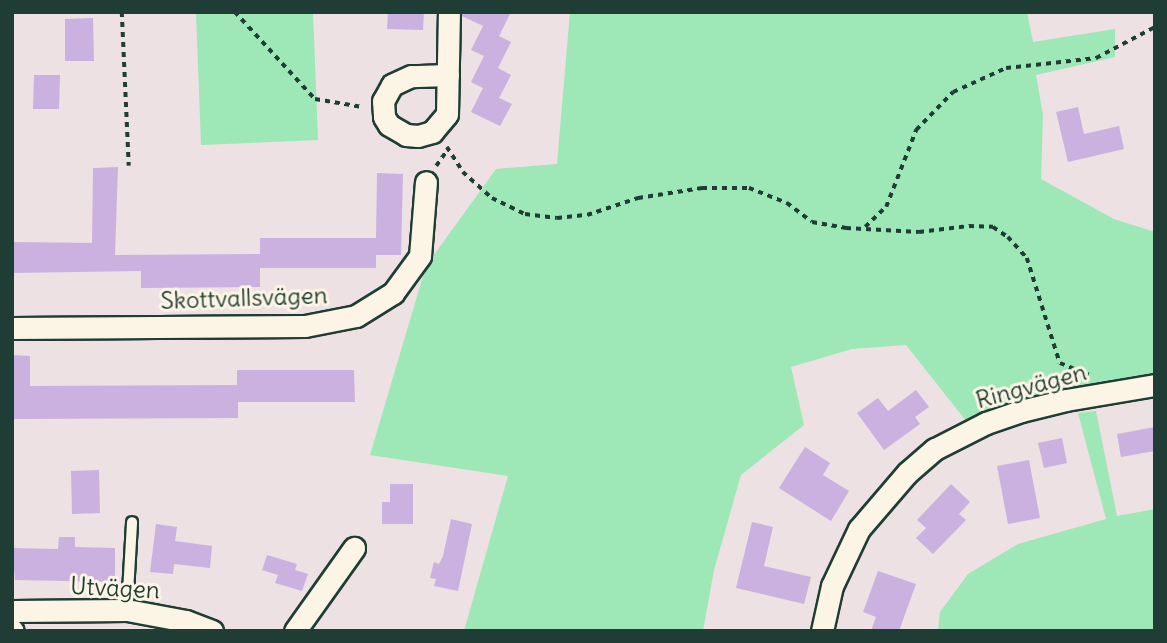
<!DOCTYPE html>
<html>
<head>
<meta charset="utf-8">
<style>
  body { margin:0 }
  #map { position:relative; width:1167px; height:643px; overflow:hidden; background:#ede1e3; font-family:Delius,sans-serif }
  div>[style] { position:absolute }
  .green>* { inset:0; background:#9ee7b6 }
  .building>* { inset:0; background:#cbb1df }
  .path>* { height:3.5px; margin-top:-1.75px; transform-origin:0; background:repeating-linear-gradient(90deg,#1f3d34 0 5px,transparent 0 10px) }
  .roads { filter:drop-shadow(2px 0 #1f3d34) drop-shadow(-2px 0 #1f3d34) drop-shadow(0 2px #1f3d34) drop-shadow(0 -2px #1f3d34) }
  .service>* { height:10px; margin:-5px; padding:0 5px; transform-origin:5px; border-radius:5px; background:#fcf5e5 }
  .minor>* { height:21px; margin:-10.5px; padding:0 10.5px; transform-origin:10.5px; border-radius:10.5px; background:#fcf5e5 }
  span { translate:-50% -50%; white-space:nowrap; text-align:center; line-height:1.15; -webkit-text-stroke:6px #fcf5e5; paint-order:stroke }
  .street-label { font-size:24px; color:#1f3d34 }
  .frame { position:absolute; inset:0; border:14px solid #1f3d34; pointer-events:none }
</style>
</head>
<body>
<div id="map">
  <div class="green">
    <div style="clip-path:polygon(196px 12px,313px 12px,318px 140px,201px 145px)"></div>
    <div style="clip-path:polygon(570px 12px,1027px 12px,1033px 42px,1115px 29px,1115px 57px,1036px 75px,1043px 115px,1041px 179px,1114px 219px,1155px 232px,1155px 380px,967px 422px,906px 345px,852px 349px,791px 367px,804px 425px,741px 475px,714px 570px,703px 631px,464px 631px,508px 476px,370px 455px,426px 266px,496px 169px,557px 164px)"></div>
    <div style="clip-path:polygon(1096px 411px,1117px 516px,1155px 509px,1155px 631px,938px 631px,940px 612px,968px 574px,1018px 544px,1106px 519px,1078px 413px)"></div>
  </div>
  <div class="building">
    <div style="clip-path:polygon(388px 12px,424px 12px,423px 30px,387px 29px)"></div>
    <div style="clip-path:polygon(462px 12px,511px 12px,499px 36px,511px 42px,498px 68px,511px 75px,499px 98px,512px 104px,500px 126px,471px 112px,483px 88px,471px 82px,484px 56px,471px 50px,483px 26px,462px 16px)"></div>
    <div style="clip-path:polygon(93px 18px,94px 61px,65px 61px,65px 19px)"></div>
    <div style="clip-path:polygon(34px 75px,60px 75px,59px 109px,33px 109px)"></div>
    <div style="clip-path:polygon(1078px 107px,1084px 134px,1119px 126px,1124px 149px,1068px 162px,1056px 112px)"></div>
    <div style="clip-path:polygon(118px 167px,115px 255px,260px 254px,260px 260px,260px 238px,376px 238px,377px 173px,403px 174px,401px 255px,376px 255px,376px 268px,260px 268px,260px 287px,141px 288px,141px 271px,12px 273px,12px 242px,92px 243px,93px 168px)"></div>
    <div style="clip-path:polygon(12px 355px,30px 356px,30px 386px,237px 385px,237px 370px,354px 370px,355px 402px,238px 402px,238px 418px,12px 419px)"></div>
    <div style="clip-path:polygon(916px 390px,929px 407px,915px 417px,920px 424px,884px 450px,857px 413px,878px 398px,888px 411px)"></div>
    <div style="clip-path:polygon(1155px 427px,1155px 451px,1121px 457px,1117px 434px)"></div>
    <div style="clip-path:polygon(1062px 438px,1067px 463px,1044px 468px,1038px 443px)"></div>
    <div style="clip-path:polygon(805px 447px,830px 463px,823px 475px,849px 491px,831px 521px,779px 488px)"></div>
    <div style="clip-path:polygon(1029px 460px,1040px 518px,1008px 524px,997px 466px)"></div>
    <div style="clip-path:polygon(99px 470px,100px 513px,72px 514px,71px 471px)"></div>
    <div style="clip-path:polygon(390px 484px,413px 484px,413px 524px,382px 524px,382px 502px,390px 502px)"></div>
    <div style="clip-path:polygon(951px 484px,970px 502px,959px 514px,966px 520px,933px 554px,916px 538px,926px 528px,917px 520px)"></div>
    <div style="clip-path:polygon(451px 519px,472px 524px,458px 591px,434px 586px,436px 579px,430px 578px,434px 562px,439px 564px,443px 556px)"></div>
    <div style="clip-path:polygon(752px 522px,773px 527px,764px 566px,811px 577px,804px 604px,736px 588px)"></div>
    <div style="clip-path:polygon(156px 524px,177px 527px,175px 541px,212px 546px,210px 568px,174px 564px,173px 574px,150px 572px)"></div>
    <div style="clip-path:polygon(59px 537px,75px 537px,75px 547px,115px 548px,115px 582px,15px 580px,12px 548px,58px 549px)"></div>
    <div style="clip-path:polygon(267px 555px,297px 564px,295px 570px,308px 574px,302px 591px,275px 583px,278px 575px,262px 570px)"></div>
    <div style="clip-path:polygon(878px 571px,916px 584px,899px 631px,871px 631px,876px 617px,863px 612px)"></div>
  </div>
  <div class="path">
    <div style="left:122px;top:12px;width:154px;rotate:87.4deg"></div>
    <div style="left:235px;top:12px;width:118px;rotate:47.4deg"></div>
    <div style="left:315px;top:99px;width:48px;rotate:9.7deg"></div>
    <div style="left:447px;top:147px;width:30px;rotate:57deg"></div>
    <div style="left:463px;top:172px;width:39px;rotate:42deg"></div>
    <div style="left:492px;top:198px;width:37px;rotate:26deg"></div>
    <div style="left:525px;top:214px;width:32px;rotate:7deg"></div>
    <div style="left:557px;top:218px;width:30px;rotate:-6deg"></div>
    <div style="left:587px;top:215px;width:54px;rotate:-18.4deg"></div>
    <div style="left:638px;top:198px;width:65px;rotate:-8.9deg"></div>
    <div style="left:702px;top:188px;width:47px"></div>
    <div style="left:749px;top:188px;width:41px;rotate:21.5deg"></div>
    <div style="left:787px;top:203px;width:31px;rotate:37deg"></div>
    <div style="left:812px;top:222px;width:35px;rotate:10deg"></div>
    <div style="left:846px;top:228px;width:73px;rotate:3.1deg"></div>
    <div style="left:919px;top:232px;width:50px;rotate:-6.8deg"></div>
    <div style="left:969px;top:226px;width:24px;rotate:2deg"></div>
    <div style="left:993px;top:227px;width:18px;rotate:34deg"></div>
    <div style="left:1008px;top:237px;width:28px;rotate:48deg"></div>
    <div style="left:1027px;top:258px;width:110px;rotate:72.6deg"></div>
    <div style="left:1060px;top:363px;width:31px;rotate:22deg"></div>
    <div style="left:436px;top:166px;width:19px;rotate:-55deg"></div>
    <div style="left:865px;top:227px;width:29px;rotate:-44deg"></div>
    <div style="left:886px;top:207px;width:83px;rotate:-68.7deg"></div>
    <div style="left:916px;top:130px;width:53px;rotate:-45.8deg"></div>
    <div style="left:953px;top:92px;width:58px;rotate:-24.4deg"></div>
    <div style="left:1006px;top:68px;width:91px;rotate:-6.3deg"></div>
    <div style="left:1096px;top:58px;width:67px;rotate:-27.7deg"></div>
  </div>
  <div class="roads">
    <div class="service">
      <div style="left:127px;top:610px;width:88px;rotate:-86.7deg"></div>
    </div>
    <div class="minor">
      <div style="left:448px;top:75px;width:37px;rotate:178deg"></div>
      <div style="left:411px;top:76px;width:21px;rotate:155deg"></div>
      <div style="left:392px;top:85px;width:18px;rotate:119deg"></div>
      <div style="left:383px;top:101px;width:16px;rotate:86deg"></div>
      <div style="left:384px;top:117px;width:9px;rotate:58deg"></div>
      <div style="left:389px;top:125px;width:20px;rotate:30deg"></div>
      <div style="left:406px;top:135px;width:12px;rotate:5deg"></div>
      <div style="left:418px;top:136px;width:15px;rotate:-16deg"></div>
      <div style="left:432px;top:132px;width:23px;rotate:-50deg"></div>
      <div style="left:447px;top:114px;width:102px;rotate:-88.9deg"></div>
      <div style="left:12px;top:328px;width:293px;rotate:-0.4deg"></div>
      <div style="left:305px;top:326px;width:52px;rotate:-11.1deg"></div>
      <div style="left:356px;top:316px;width:44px;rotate:-31.9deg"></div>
      <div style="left:393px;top:293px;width:46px;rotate:-53.9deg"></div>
      <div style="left:420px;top:256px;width:74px;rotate:-85.4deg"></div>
      <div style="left:12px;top:611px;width:115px;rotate:-0.5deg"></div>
      <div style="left:127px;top:610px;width:60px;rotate:10.6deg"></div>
      <div style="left:186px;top:621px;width:28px;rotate:21deg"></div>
      <div style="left:12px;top:630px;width:1px;rotate:45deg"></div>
      <div style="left:295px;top:631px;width:102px;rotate:-54.6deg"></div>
      <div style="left:822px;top:631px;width:46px;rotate:-77.5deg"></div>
      <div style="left:832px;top:586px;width:63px;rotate:-64.7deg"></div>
      <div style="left:859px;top:529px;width:74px;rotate:-49.4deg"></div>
      <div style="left:907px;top:473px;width:37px;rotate:-41deg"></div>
      <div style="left:935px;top:449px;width:57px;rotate:-27deg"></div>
      <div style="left:986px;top:423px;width:37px;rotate:-19deg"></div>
      <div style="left:1021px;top:411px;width:46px;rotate:-13.7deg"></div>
      <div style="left:1066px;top:400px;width:90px;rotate:-9.6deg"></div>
    </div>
  </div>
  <div class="street-label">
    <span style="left:244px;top:298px;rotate:-2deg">Skottvallsvägen</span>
    <span style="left:1031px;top:386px;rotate:-15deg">Ringvägen</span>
    <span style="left:115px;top:588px;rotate:3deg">Utvägen</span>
  </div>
  <div class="frame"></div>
</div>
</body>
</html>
